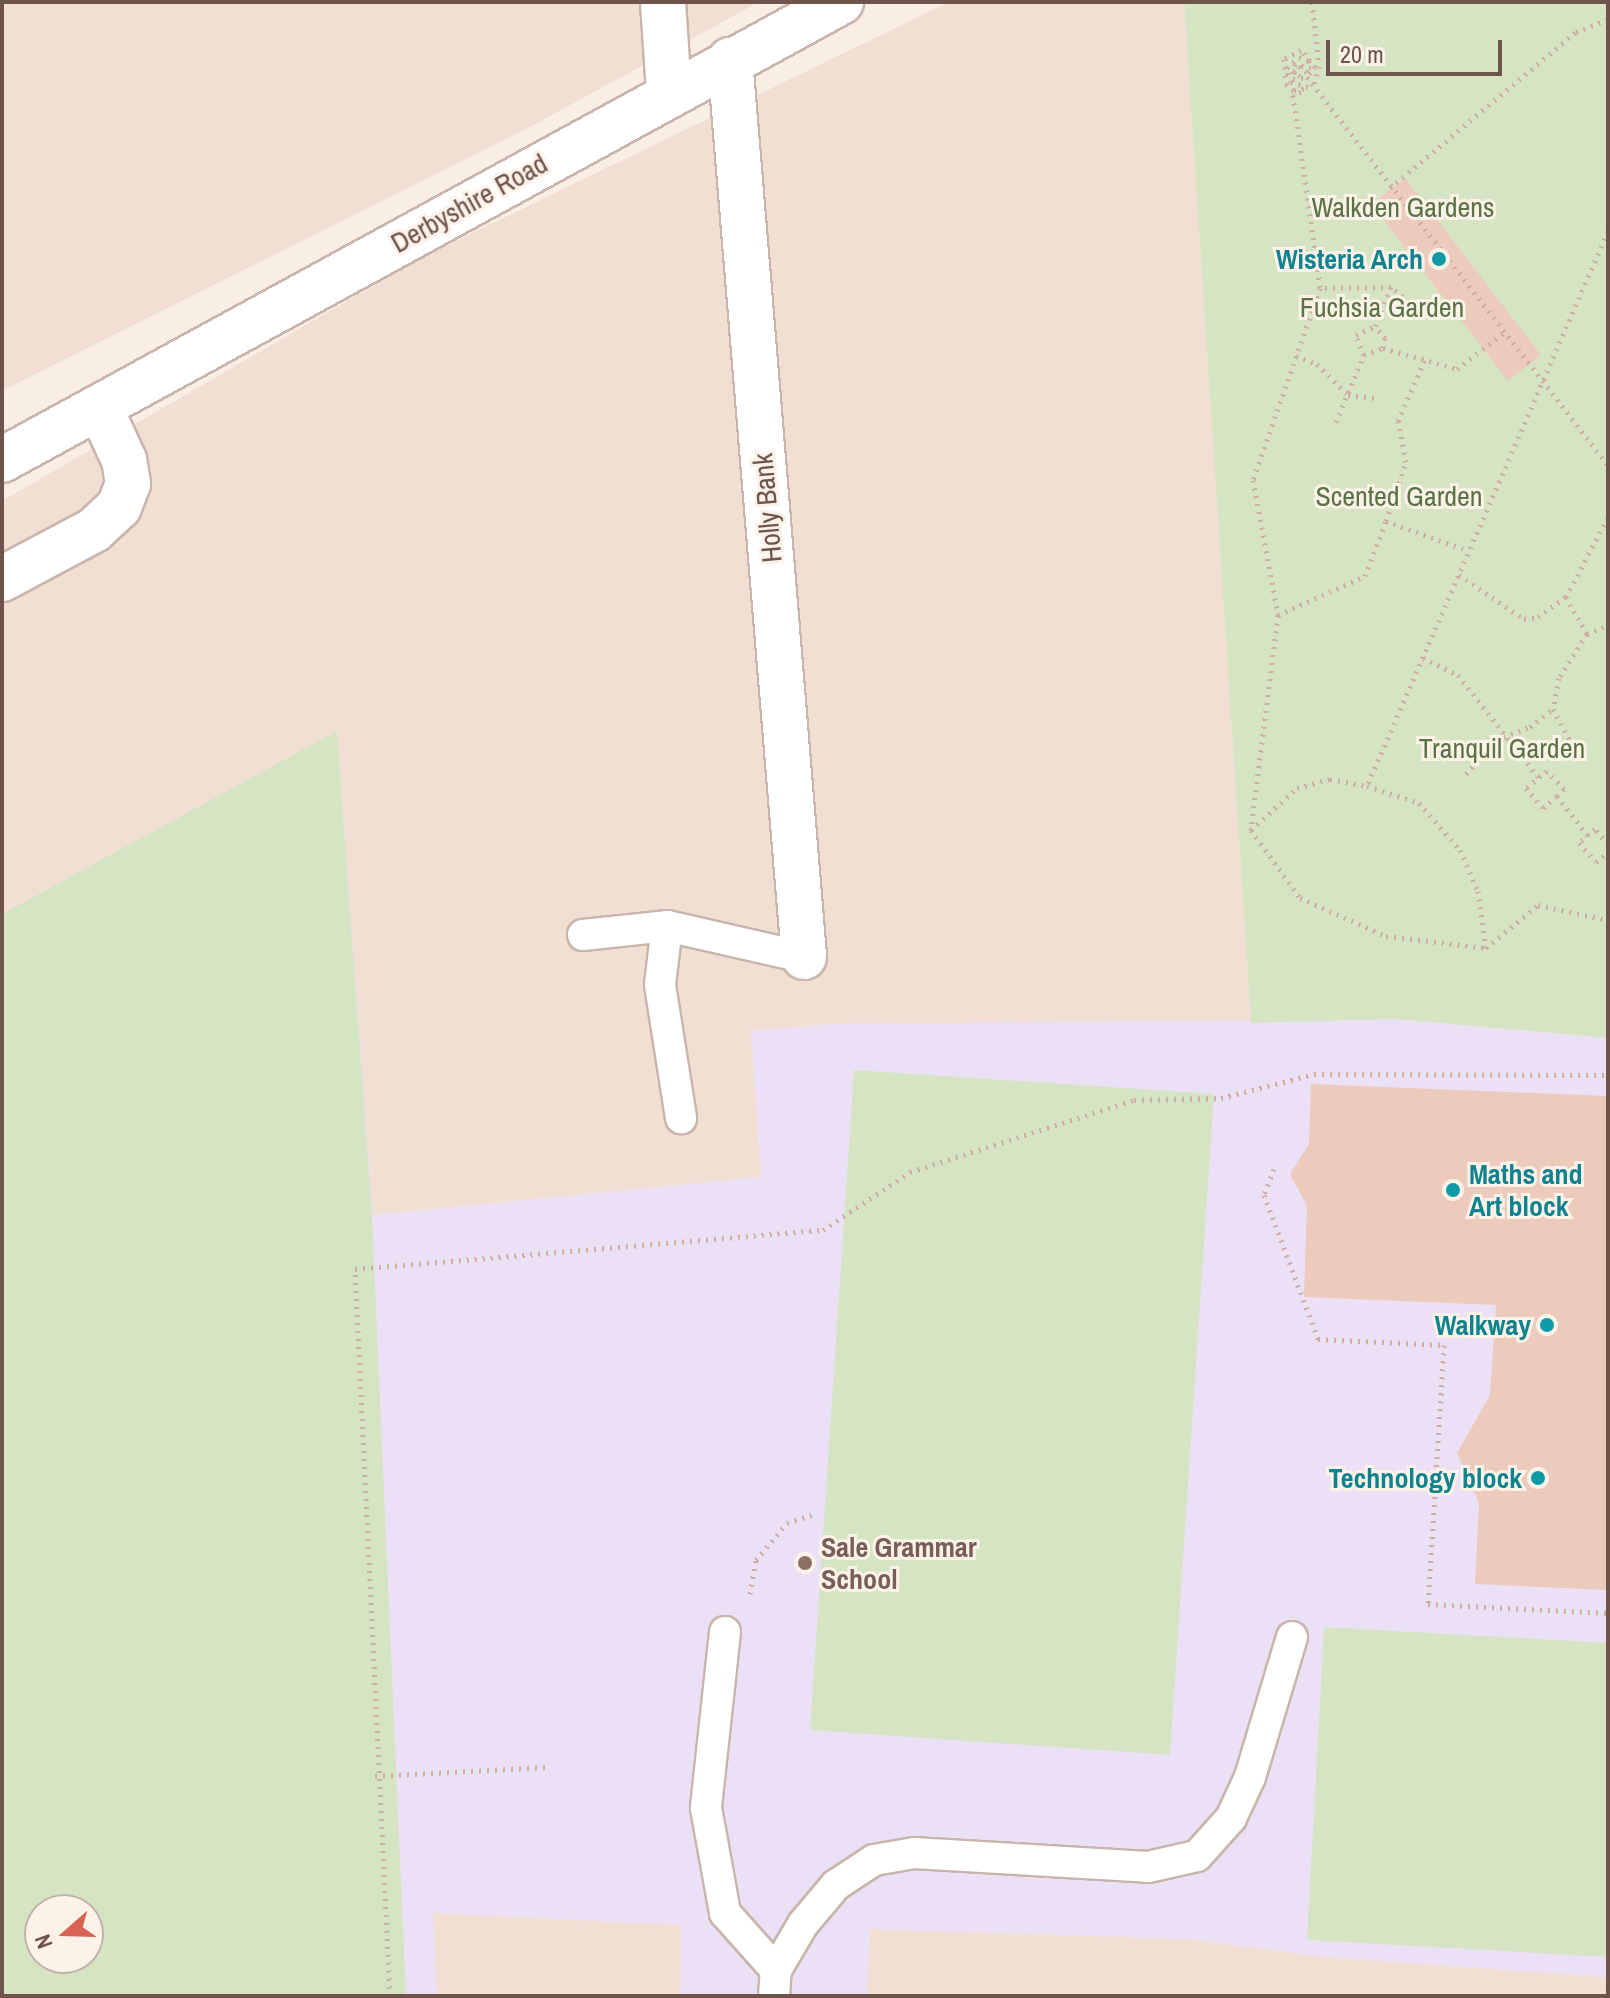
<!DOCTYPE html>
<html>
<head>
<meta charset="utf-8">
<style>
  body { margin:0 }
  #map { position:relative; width:1610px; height:1998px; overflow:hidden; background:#f9eee3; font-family:"Archivo Narrow",sans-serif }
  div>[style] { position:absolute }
  .residential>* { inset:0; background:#f0dfd2 }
  .education>* { inset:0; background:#ebe0f5 }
  .green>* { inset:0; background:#d5e5c3 }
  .building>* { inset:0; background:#eccbbd }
  .path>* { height:5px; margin-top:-2.5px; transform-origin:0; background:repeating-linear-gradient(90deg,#d0aea1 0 2px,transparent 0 8px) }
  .roads { filter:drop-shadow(2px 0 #c9b5ab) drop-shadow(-2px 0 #c9b5ab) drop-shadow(0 2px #c9b5ab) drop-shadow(0 -2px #c9b5ab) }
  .lane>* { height:30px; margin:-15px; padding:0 15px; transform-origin:15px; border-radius:15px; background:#fff }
  .street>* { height:44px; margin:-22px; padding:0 22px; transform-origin:22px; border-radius:22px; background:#fff }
  .secondary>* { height:44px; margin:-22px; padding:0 22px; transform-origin:22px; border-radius:22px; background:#fff }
  .dots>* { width:22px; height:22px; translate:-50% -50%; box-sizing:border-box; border:4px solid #fdf2e8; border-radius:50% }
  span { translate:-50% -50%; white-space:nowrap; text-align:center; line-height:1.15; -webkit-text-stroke:6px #fdf2e8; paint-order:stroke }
  .street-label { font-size:28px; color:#6f544c }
  .park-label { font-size:28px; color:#587345 }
  .culture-label { font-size:28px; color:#0d838f; font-weight:700 }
  .right { translate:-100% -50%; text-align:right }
  .left { translate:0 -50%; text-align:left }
  .education-label { font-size:28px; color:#785e54; font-weight:700 }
  .frame { position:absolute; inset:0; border:4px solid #6f544c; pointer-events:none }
  .north { position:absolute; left:24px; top:1894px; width:80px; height:80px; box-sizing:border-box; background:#fdf2e8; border:2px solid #c4b3aa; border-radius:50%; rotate:250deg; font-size:22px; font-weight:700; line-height:32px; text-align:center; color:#6f544c }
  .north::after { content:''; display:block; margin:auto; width:28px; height:36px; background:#d86253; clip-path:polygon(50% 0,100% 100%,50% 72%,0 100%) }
  .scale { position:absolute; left:1326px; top:40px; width:176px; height:36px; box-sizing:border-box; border:4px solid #6f544c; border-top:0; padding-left:10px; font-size:24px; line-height:28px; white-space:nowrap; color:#6f544c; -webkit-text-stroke:6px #fdf2e8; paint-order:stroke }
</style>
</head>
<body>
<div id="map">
  <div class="residential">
    <div style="clip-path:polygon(2px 2px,759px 2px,526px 129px,3px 390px)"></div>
    <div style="clip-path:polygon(949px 2px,1184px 2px,1251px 1023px,835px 1024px,751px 1031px,761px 1177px,372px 1215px,337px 732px,2px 914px,2px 501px,425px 256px)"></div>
    <div style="clip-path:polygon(432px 1913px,682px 1925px,680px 1996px,437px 1996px)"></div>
    <div style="clip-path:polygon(870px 1929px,1186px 1939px,1326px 1957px,1608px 1977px,1608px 1996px,867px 1996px)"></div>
  </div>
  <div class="education">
    <div style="clip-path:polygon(evenodd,337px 731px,373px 1215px,761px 1177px,751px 1031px,835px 1024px,1394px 1019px,1608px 1038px,1608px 1977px,1326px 1957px,1186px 1939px,870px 1929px,867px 1996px,680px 1996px,681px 1925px,433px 1913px,437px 1996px,2px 1996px,2px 914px,337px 731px,40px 1910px,88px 1910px,88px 1958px,40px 1958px,40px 1910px)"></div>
  </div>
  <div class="green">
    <div style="clip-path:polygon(1184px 2px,1608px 2px,1608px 1038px,1394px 1019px,1251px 1023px)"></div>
    <div style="clip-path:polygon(evenodd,337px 731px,372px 1215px,406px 1996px,2px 1996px,2px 914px,337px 731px,40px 1910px,88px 1910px,88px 1958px,40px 1958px,40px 1910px)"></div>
    <div style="clip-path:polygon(854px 1070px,1214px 1094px,1170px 1755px,810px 1730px)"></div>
    <div style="clip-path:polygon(1324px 1627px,1608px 1643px,1608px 1957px,1307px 1940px)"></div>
  </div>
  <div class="building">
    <div style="clip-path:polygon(1405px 178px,1541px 355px,1508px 381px,1371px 204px)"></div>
    <div style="clip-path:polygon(1311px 1084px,1608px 1096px,1608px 1590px,1475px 1584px,1479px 1503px,1457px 1453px,1490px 1395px,1496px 1305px,1304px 1297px,1307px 1206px,1290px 1174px,1309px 1144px)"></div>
  </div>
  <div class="path">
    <div style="left:1312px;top:2px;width:64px;rotate:83.8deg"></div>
    <div style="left:1319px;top:66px;width:21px;rotate:104deg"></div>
    <div style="left:1300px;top:76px;width:7px;rotate:-146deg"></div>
    <div style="left:1294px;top:72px;width:8px;rotate:-50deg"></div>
    <div style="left:1299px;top:66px;width:13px;rotate:39deg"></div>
    <div style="left:1309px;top:74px;width:9px;rotate:-49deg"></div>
    <div style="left:1315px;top:67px;width:22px;rotate:-129deg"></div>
    <div style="left:1301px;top:50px;width:19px;rotate:152deg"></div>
    <div style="left:1284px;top:59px;width:25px;rotate:85deg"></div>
    <div style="left:1286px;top:84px;width:11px;rotate:41deg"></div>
    <div style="left:1294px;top:91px;width:15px;rotate:-16deg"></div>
    <div style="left:1308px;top:87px;width:18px;rotate:-164deg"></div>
    <div style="left:1291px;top:82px;width:15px;rotate:-106deg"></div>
    <div style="left:1287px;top:68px;width:16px;rotate:-43deg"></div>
    <div style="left:1299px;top:57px;width:11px;rotate:22deg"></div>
    <div style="left:1309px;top:61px;width:7px;rotate:74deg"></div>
    <div style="left:1311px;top:68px;width:16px;rotate:-166deg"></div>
    <div style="left:1295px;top:64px;width:15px;rotate:98deg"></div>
    <div style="left:1293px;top:79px;width:14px;rotate:-8deg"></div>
    <div style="left:1307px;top:77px;width:491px;rotate:52.2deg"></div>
    <div style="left:1301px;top:92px;width:9px;rotate:159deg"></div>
    <div style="left:1293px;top:95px;width:195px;rotate:82deg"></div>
    <div style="left:1390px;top:188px;width:243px;rotate:-40deg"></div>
    <div style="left:1576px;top:32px;width:35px;rotate:-22deg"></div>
    <div style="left:1608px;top:231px;width:605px;rotate:113.47deg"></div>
    <div style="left:1367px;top:786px;width:55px;rotate:18.1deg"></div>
    <div style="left:1419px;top:803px;width:62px;rotate:48.9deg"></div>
    <div style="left:1460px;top:850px;width:45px;rotate:66.3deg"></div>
    <div style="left:1478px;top:891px;width:58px;rotate:82deg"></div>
    <div style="left:1486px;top:948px;width:67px;rotate:-39.6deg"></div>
    <div style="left:1538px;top:905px;width:72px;rotate:12.1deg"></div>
    <div style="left:1421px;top:312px;width:39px;rotate:-140deg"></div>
    <div style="left:1391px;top:287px;width:71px;rotate:179.2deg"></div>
    <div style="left:1320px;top:288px;width:203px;rotate:109.2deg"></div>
    <div style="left:1253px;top:480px;width:137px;rotate:79.5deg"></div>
    <div style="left:1278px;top:615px;width:217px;rotate:97.2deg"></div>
    <div style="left:1251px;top:830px;width:84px;rotate:54.2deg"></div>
    <div style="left:1300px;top:898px;width:94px;rotate:23.8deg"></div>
    <div style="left:1386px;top:936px;width:101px;rotate:6.8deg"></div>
    <div style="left:1383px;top:348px;width:77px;rotate:15.8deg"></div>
    <div style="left:1457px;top:369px;width:59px;rotate:-37.5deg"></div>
    <div style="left:1364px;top:355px;width:22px;rotate:-112deg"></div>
    <div style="left:1356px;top:335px;width:21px;rotate:-25deg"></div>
    <div style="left:1296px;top:356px;width:22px;rotate:21deg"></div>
    <div style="left:1317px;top:364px;width:44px;rotate:45deg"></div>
    <div style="left:1348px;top:395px;width:28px;rotate:6deg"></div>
    <div style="left:1336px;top:422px;width:73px;rotate:-67.3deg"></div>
    <div style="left:1364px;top:355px;width:20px;rotate:-20deg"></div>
    <div style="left:1383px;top:348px;width:10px;rotate:-79deg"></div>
    <div style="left:1385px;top:338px;width:16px;rotate:-130deg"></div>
    <div style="left:1375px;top:326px;width:42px;rotate:-67.7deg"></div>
    <div style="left:1386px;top:521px;width:62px;rotate:-71.3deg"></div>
    <div style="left:1406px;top:462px;width:42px;rotate:-101deg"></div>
    <div style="left:1398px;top:421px;width:68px;rotate:-66.5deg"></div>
    <div style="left:1459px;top:575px;width:78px;rotate:34.1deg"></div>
    <div style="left:1524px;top:619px;width:14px;rotate:-8deg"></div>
    <div style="left:1538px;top:617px;width:34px;rotate:-36deg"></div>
    <div style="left:1566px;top:597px;width:90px;rotate:-62.3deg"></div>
    <div style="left:1566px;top:597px;width:43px;rotate:60.4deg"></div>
    <div style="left:1587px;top:634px;width:52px;rotate:122.5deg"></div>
    <div style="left:1559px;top:678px;width:32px;rotate:101deg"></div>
    <div style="left:1553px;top:709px;width:47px;rotate:61.8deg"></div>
    <div style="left:1278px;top:615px;width:95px;rotate:-24.1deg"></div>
    <div style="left:1365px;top:576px;width:59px;rotate:-69.1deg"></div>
    <div style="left:1386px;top:521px;width:88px;rotate:19.9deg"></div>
    <div style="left:1587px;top:634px;width:23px;rotate:-23deg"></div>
    <div style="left:1423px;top:658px;width:39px;rotate:26deg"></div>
    <div style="left:1458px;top:675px;width:131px;rotate:51.8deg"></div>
    <div style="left:1466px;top:774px;width:45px;rotate:-48.6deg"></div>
    <div style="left:1496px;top:740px;width:36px;rotate:-21deg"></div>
    <div style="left:1530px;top:727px;width:29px;rotate:-38deg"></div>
    <div style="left:1557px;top:796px;width:10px;rotate:-45deg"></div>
    <div style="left:1564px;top:789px;width:25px;rotate:-133deg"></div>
    <div style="left:1547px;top:771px;width:27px;rotate:141deg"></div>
    <div style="left:1526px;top:788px;width:26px;rotate:50deg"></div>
    <div style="left:1543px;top:808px;width:18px;rotate:-41deg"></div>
    <div style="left:1557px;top:796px;width:51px;rotate:52.2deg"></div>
    <div style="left:1251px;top:830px;width:62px;rotate:-42.4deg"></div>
    <div style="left:1297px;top:788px;width:34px;rotate:-15deg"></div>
    <div style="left:1330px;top:779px;width:38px;rotate:11deg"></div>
    <div style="left:1608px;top:844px;width:20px;rotate:-131deg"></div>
    <div style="left:1595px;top:829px;width:21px;rotate:139deg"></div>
    <div style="left:1579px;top:843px;width:25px;rotate:48deg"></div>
    <div style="left:1596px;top:862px;width:16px;rotate:-40deg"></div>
    <div style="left:1274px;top:1169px;width:28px;rotate:111deg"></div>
    <div style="left:1264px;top:1195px;width:154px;rotate:69.4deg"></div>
    <div style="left:1318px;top:1339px;width:126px;rotate:2.7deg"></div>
    <div style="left:1444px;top:1345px;width:259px;rotate:93.5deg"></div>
    <div style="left:1428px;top:1604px;width:180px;rotate:2.9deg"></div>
    <div style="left:750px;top:1594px;width:35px;rotate:-80deg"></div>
    <div style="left:756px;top:1560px;width:48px;rotate:-50deg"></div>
    <div style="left:787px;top:1523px;width:28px;rotate:-18deg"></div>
    <div style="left:375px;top:1776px;width:171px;rotate:-3deg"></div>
    <div style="left:390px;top:1996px;width:728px;rotate:-92.76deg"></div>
    <div style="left:355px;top:1269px;width:470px;rotate:-4.8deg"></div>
    <div style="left:823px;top:1230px;width:105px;rotate:-33.7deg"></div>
    <div style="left:910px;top:1172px;width:235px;rotate:-17.8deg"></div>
    <div style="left:1134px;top:1100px;width:87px;rotate:-1.3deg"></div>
    <div style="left:1221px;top:1098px;width:96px;rotate:-14.5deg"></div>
    <div style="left:1314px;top:1074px;width:294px;rotate:0.2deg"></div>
  </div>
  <div class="roads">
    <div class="lane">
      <div style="left:667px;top:926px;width:59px;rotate:96.8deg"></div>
      <div style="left:660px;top:985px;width:135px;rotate:81deg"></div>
      <div style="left:583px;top:935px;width:84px;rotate:-6.1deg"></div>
      <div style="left:667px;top:926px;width:140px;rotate:12.8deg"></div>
      <div style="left:725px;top:1632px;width:177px;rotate:96.2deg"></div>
      <div style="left:706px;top:1808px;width:107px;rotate:79.7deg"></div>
      <div style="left:725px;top:1913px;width:76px;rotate:48.2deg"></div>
      <div style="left:774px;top:1996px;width:26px;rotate:-86deg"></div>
      <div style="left:776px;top:1970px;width:53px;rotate:-59.6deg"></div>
      <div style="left:803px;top:1924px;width:51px;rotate:-49.8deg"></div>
      <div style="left:836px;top:1885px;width:45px;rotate:-33.3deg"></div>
      <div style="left:874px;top:1860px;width:41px;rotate:-9.9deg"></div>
      <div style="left:914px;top:1853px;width:234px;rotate:3.4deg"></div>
      <div style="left:1148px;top:1867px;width:50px;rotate:-12.7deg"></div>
      <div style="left:1197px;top:1856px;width:51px;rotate:-48.2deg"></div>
      <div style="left:1231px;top:1818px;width:45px;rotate:-65.1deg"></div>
      <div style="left:1250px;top:1777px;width:146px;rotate:-73.3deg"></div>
    </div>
    <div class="street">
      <div style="left:663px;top:2px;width:90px;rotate:86.2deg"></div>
      <div style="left:730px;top:60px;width:900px;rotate:85.28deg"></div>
      <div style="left:2px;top:579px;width:104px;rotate:-28deg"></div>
      <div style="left:94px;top:530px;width:34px;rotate:-43deg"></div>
      <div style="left:119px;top:507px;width:25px;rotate:-69deg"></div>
      <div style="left:128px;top:484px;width:24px;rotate:-99deg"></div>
      <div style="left:124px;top:460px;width:57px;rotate:-114.8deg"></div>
    </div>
    <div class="secondary">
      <div style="left:2px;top:460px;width:956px;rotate:-28.63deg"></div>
    </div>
  </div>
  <div class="dots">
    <div style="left:1439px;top:259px;background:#0f9aa8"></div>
    <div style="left:1453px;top:1190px;background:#0f9aa8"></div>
    <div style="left:1547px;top:1325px;background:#0f9aa8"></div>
    <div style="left:1538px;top:1478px;background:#0f9aa8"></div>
    <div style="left:805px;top:1563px;background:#8d6e63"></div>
  </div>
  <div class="street-label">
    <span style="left:469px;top:203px;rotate:-29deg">Derbyshire Road</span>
    <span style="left:767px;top:508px;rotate:-95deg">Holly Bank</span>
  </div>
  <div class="park-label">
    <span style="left:1403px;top:207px">Walkden Gardens</span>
    <span style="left:1382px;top:307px">Fuchsia Garden</span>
    <span style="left:1399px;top:496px">Scented Garden</span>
    <span style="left:1502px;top:748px">Tranquil Garden</span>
  </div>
  <div class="culture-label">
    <span class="right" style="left:1423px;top:259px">Wisteria Arch</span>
    <span class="left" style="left:1469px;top:1190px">Maths and<br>Art block</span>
    <span class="right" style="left:1531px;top:1325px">Walkway</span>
    <span class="right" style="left:1522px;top:1478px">Technology block</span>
  </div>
  <div class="education-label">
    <span class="left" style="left:821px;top:1563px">Sale Grammar<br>School</span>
  </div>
  <div class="frame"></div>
  <div class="north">N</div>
  <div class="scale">20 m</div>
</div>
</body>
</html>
